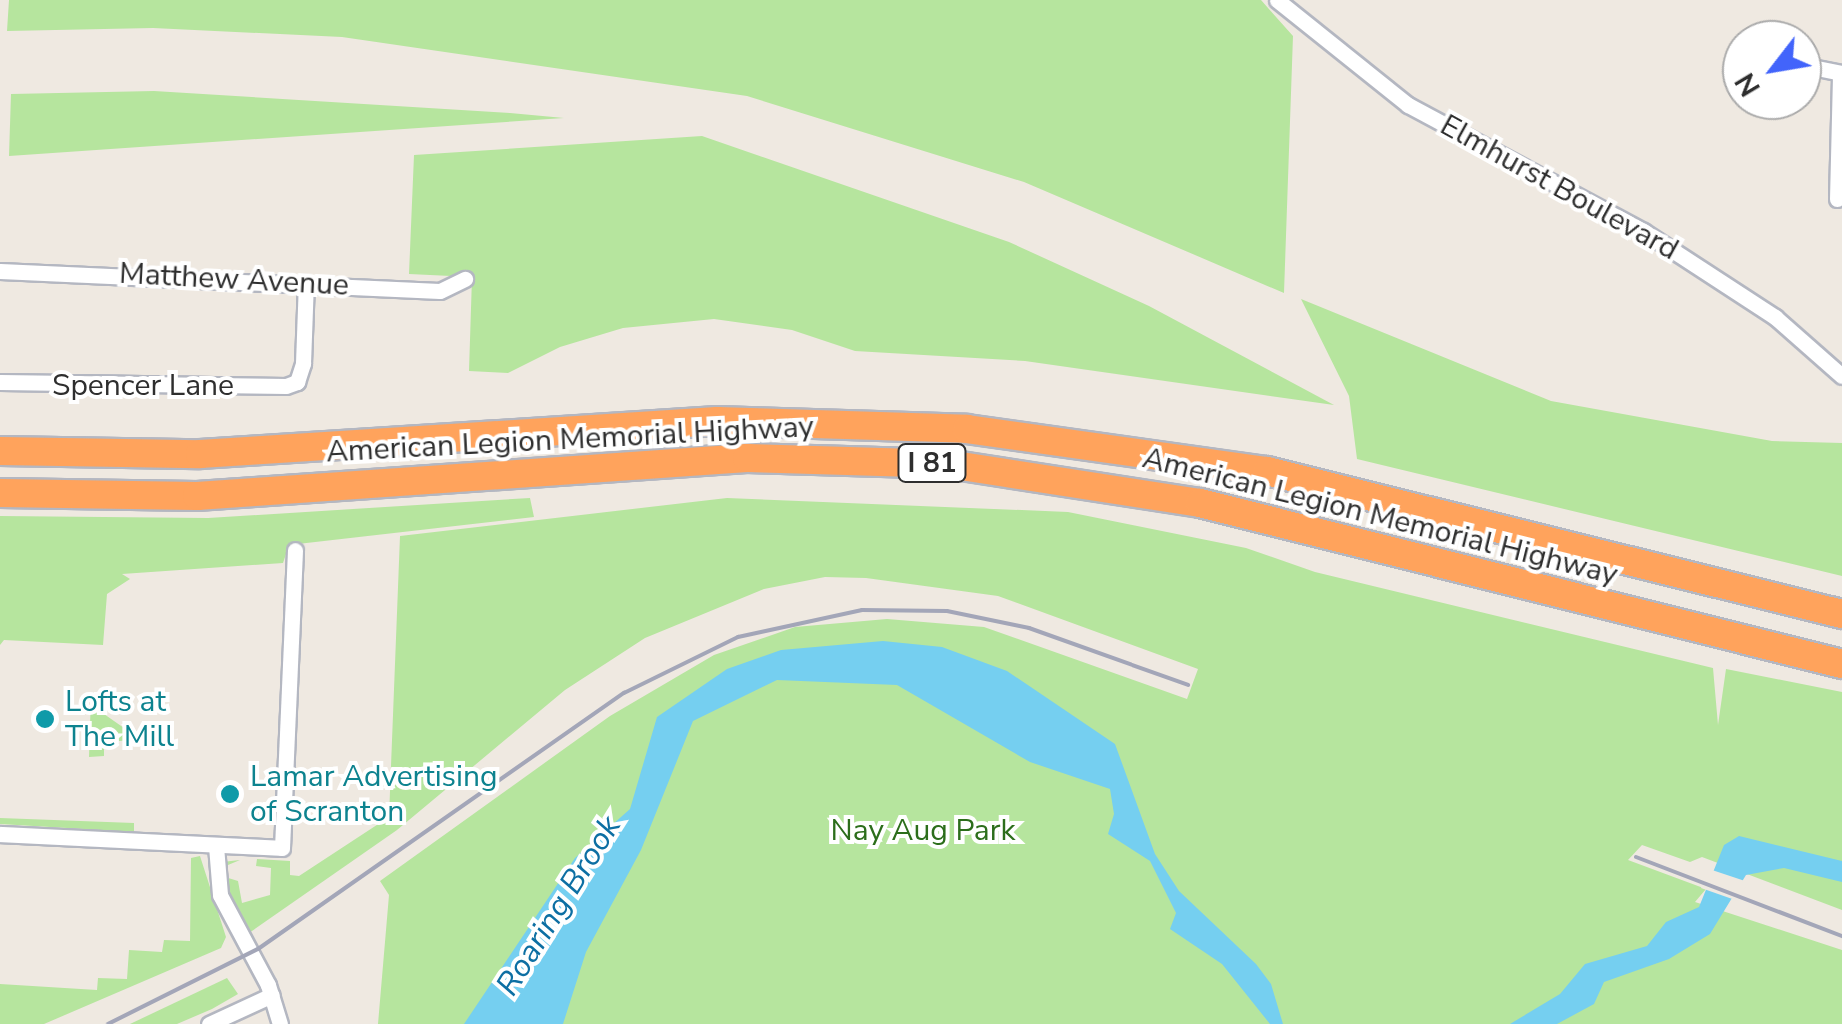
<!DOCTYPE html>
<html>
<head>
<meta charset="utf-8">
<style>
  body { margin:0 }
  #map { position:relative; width:1842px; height:1024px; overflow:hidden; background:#efe9e1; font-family:"Nunito Sans",sans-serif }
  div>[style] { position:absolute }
  .green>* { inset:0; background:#b6e59e }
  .water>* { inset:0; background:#75cff0 }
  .pier>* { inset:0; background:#efe9e1 }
  .roads { filter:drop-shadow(2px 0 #b4b7c1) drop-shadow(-2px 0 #b4b7c1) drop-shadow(0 2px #b4b7c1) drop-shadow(0 -2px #b4b7c1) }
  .minor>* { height:15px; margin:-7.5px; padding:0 7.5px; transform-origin:7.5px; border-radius:7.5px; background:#fff }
  .motorway>* { height:28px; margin:-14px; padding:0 14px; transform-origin:14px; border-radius:14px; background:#ffa35c }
  .rail>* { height:4px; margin:-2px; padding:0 2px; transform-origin:2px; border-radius:2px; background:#a3a6b8 }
  .dots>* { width:28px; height:28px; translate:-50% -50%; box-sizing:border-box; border:5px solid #fff; border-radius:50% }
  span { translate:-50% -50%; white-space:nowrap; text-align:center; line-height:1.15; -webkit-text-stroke:8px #fff; paint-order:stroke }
  .shield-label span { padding:2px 8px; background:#fff; border:2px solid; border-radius:8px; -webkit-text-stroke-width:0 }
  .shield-label { font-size:28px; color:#2e2e2e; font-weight:700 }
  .street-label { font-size:30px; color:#2e2e2e }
  .culture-label { font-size:30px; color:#0d838f }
  .left { translate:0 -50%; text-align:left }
  .park-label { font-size:30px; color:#2c6e1b }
  .water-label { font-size:32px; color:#0d6fa3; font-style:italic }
  .north { position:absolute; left:1722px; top:20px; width:100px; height:100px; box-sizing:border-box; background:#fff; border:2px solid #ababab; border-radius:50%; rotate:239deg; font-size:28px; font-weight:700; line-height:40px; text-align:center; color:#2e2e2e }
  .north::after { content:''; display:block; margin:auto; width:35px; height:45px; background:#4264fb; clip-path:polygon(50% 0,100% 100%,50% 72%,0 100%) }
</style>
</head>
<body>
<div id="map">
  <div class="green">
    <div style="clip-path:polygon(9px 0,1261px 0,1293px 36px,1284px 293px,1024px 182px,747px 96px,342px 37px,153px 28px,7px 31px)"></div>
    <div style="clip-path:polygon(154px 91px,510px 113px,564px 118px,9px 156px,11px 94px)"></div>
    <div style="clip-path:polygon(702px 136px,1009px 242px,1149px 306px,1334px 405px,1025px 361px,855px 351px,792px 330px,714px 319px,623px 328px,560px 347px,508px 373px,469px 371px,472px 277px,409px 274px,414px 155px)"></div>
    <div style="clip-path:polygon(1301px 299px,1551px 401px,1772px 441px,1842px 443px,1842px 576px,1357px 459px,1349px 396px)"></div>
    <div style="clip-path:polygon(530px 498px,534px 517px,289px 545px,283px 563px,122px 574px,130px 579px,107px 594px,103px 645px,4px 640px,0 645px,0 516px,208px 518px)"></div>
    <div style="clip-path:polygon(727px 498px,1068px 512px,1246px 548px,1315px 572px,1713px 668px,1718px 725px,1726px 669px,1842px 692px,1842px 910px,1702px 857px,1690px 862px,1642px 845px,1628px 860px,1706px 889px,1695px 902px,1842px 950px,1842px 1024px,378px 1024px,389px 895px,380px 881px,610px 716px,714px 655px,795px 627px,887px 619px,984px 627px,1187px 699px,1198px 669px,998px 596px,866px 578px,825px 577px,764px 589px,645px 638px,565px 690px,397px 830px,249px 933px,233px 910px,227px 891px,222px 862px,240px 860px,228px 865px,225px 877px,238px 881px,242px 903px,270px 895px,271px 868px,256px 866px,257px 859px,290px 861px,290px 875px,299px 876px,389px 817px,400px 536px)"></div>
    <div style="clip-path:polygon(91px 695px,104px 695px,104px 714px,134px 735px,134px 740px,119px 741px,118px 732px,104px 731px,104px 756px,89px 757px)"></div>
    <div style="clip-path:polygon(0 818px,134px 823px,134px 832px,0 824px)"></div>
    <div style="clip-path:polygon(200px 856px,226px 937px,221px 948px,44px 1024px,0 1024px,0 984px,97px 990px,98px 978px,127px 979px,129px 950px,162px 952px,164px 940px,190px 941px,191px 858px)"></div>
    <div style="clip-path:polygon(227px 978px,238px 994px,212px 1009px,177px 1024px,130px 1024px)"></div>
  </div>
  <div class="water">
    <div style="clip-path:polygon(883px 641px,942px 647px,1007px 671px,1115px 744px,1155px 854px,1179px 891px,1256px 964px,1271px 984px,1283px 1024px,1270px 1024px,1222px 964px,1170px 929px,1176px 913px,1150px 861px,1108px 834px,1114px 814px,1110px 789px,1030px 762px,897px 685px,777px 680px,693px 721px,641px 850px,586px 952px,563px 1024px,464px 1024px,575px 858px,630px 809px,657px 717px,727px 669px,781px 650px)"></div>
    <div style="clip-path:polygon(1739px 836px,1842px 861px,1842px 882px,1784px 868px,1746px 875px,1710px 934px,1669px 959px,1604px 982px,1594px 1004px,1557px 1024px,1510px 1024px,1560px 994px,1585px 964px,1647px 946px,1666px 922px,1699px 907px,1724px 845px)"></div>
  </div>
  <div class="pier">
    <div style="clip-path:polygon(1709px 869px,1748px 882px,1738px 901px,1701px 888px)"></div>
  </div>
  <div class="roads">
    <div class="minor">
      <div style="left:1277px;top:0;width:168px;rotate:38.7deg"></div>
      <div style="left:1408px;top:105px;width:267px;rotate:28.2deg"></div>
      <div style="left:1643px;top:231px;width:158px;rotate:33.1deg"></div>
      <div style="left:1775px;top:317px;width:89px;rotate:41.4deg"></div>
      <div style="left:1802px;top:65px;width:41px;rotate:11.3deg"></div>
      <div style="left:1837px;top:199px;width:126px;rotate:-88.6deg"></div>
      <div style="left:0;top:271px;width:440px;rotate:2.6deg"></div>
      <div style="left:440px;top:291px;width:28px;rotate:-26deg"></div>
      <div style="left:0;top:382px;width:286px;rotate:0.8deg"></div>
      <div style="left:286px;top:386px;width:12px;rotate:-20deg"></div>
      <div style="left:297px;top:382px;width:20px;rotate:-72deg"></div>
      <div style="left:303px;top:363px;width:80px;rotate:-87.9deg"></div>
      <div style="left:0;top:834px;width:282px;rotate:2.8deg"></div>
      <div style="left:282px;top:848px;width:298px;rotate:-87.5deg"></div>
      <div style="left:216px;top:846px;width:49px;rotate:85.3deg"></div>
      <div style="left:220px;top:895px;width:102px;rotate:61.9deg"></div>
      <div style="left:268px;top:985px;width:41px;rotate:72.9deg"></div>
      <div style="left:209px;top:1024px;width:69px;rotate:-24.7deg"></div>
    </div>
    <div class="motorway">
      <div style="left:0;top:451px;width:200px;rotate:0.9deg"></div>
      <div style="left:200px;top:454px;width:518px;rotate:-3.65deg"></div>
      <div style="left:717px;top:421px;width:250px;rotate:1.8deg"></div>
      <div style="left:967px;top:429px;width:303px;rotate:8deg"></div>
      <div style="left:1267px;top:471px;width:593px;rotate:13.97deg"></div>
      <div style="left:0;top:493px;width:197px;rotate:0.9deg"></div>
      <div style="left:197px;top:496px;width:551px;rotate:-3.95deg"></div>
      <div style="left:747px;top:458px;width:201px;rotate:1.7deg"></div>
      <div style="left:948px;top:464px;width:255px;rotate:8.8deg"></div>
      <div style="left:1200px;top:503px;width:662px;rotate:14.08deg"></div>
    </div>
  </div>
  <div class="rail">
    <div style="left:1636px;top:857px;width:221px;rotate:21deg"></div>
    <div style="left:108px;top:1024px;width:168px;rotate:-26.6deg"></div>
    <div style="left:258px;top:949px;width:447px;rotate:-35deg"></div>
    <div style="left:624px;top:693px;width:127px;rotate:-26.2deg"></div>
    <div style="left:738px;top:637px;width:127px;rotate:-12.3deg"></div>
    <div style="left:862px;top:610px;width:85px;rotate:0.7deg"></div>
    <div style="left:947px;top:611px;width:84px;rotate:11.7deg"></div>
    <div style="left:1029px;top:628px;width:169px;rotate:19.7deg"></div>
  </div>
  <div class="dots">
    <div style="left:45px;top:719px;background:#0f9aa8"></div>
    <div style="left:230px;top:794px;background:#0f9aa8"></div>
  </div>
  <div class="shield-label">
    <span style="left:932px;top:463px">I 81</span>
  </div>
  <div class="street-label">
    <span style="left:1559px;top:188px;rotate:29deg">Elmhurst Boulevard</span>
    <span style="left:234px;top:280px;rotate:3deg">Matthew Avenue</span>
    <span style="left:143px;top:386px">Spencer Lane</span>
    <span style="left:570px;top:440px;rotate:-3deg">American Legion Memorial Highway</span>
    <span style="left:1380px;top:517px;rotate:14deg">American Legion Memorial Highway</span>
  </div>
  <div class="culture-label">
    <span class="left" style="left:65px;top:719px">Lofts at<br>The Mill</span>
    <span class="left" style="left:250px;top:794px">Lamar Advertising<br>of Scranton</span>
  </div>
  <div class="park-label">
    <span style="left:923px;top:831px">Nay Aug Park</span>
  </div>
  <div class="water-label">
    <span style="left:559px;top:906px;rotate:-58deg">Roaring Brook</span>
  </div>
  <div class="north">N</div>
</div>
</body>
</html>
